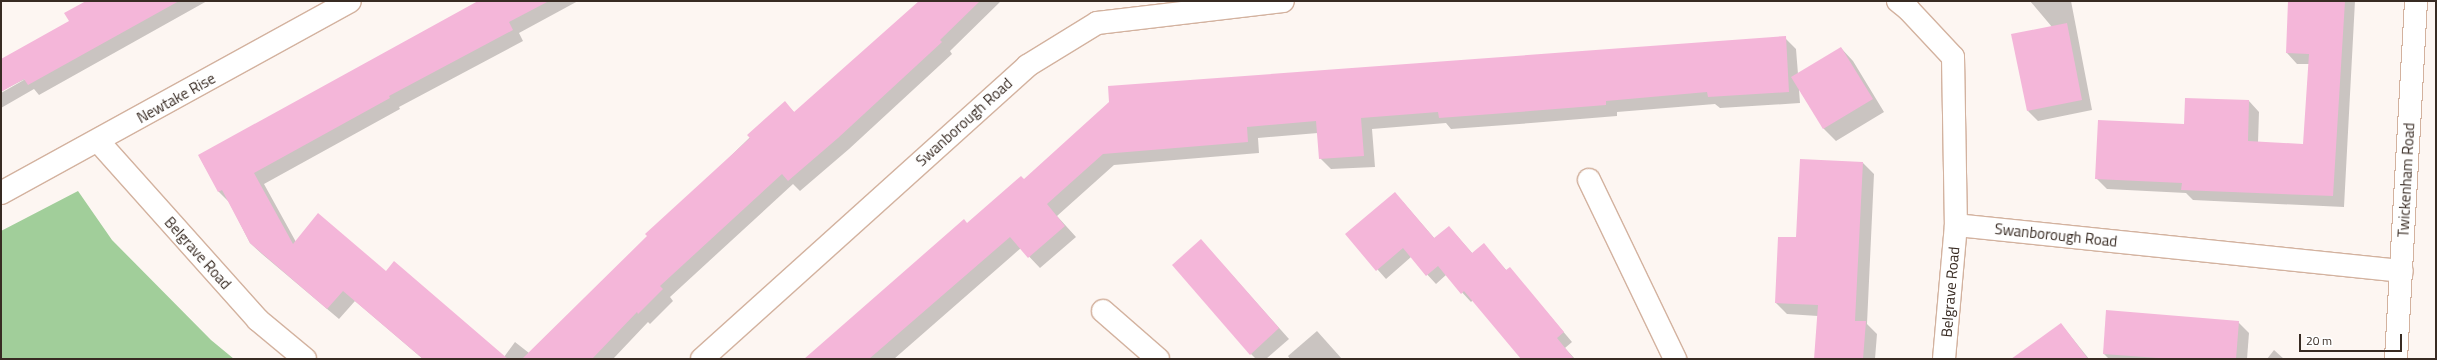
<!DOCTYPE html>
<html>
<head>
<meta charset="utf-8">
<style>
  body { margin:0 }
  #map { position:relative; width:2437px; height:360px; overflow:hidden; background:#fdf6f2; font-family:"Titillium Web",sans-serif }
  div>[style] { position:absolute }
  .forest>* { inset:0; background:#a1ce9a }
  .shadow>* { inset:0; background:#0003 }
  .building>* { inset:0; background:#f4b6d9 }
  .roads { filter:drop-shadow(1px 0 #d3b29f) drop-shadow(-1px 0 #d3b29f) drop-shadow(0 1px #d3b29f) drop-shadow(0 -1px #d3b29f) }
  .minor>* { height:22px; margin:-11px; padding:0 11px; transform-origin:11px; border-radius:11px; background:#fff }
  span { translate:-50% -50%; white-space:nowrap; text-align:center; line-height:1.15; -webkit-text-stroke:3px #fff; paint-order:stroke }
  .street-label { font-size:15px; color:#382b23 }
  .frame { position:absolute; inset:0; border:2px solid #382b23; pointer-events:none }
  .scale { position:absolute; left:2299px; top:334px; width:103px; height:18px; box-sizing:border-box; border:2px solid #382b23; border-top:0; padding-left:5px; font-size:12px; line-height:14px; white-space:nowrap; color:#382b23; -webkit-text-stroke:3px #fff; paint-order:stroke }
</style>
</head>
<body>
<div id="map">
  <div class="forest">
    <div style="clip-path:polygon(78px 191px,112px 240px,211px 340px,234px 359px,1px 359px,1px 231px)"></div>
  </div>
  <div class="shadow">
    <div style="clip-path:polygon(88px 1px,207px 1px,39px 95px,34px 89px,1px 108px,1px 93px,29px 77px,1px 91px,1px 60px,70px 22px)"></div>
    <div style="clip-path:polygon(480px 1px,578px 1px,519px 33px,523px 41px,399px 107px,400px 109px,264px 184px,296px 242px,386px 272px,504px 357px,515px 342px,529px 353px,785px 103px,795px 113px,925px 1px,1001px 1px,950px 51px,952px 54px,849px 149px,800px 191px,793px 184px,670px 297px,673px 301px,650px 324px,648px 322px,613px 359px,423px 359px,355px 301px,339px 319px,262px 254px,250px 243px,229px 202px,219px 192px,199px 156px)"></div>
    <div style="clip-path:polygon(2030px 1px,2071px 1px,2092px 110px,2038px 121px,2028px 111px,2052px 27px)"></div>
    <div style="clip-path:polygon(2289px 1px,2355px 1px,2344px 207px,2193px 200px,2186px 193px,2107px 189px,2096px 178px,2185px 125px,2249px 101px,2259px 112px,2258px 143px,2304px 145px,2309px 64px,2297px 64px,2287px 53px)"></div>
    <div style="clip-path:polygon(1785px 38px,1796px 49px,1798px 74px,1841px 48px,1853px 61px,1884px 112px,1836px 141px,1824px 129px,1799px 89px,1800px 103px,1720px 108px,1715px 104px,1617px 112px,1617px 116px,1531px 123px,1451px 129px,1446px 123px,1372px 129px,1375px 167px,1331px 169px,1320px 158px,1318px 133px,1258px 138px,1259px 153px,1114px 165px,1057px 216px,1076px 237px,1040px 268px,1021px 248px,894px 359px,807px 359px,1024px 180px,1110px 103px)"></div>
    <div style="clip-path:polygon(1863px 163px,1874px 174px,1867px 324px,1877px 334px,1875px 359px,1815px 359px,1818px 316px,1787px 314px,1776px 303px,1797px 238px)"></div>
    <div style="clip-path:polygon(1403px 202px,1435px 239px,1449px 227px,1473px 254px,1492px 254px,1507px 271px,1518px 278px,1572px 342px,1565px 348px,1575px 359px,1522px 359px,1473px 300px,1471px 302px,1446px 275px,1436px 284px,1411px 257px,1386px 279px,1346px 234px)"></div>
    <div style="clip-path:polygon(1201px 240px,1289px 339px,1266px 359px,1256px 359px,1251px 354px)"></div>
    <div style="clip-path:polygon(2238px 322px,2249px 333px,2247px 359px,2109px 359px,2104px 354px)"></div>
    <div style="clip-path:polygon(2061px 324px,2089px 359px,2013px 359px)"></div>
    <div style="clip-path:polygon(1317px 331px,1342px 359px,1290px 359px,1288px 356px)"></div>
    <div style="clip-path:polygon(2274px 350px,2284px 359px,2267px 359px)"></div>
  </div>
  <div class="building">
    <div style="clip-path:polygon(86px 1px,179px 1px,28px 85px,24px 79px,1px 92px,1px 59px,69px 21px,64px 13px)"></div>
    <div style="clip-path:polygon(478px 1px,549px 1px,509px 22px,513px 30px,389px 96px,390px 98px,254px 173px,293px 244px,318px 213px,386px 271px,394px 261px,508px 359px,423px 359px,343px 291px,327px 309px,250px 243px,222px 190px,218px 192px,198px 155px)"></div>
    <div style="clip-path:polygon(919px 1px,980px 1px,940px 40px,942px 42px,838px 138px,788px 181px,782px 174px,660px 286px,663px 289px,638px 314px,637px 312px,592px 359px,522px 359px,647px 236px,645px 234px,750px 138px,747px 135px,785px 101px,794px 112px)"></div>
    <div style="clip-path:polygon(2288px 1px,2345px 1px,2333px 196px,2181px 190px,2182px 183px,2095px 179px,2098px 120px,2184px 124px,2185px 98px,2249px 100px,2248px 141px,2303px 144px,2309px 54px,2286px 53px)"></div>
    <div style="clip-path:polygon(2067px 23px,2082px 100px,2027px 111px,2011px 34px)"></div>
    <div style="clip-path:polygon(1786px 36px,1789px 92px,1708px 97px,1707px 92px,1606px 101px,1606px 105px,1519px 112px,1439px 118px,1438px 112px,1361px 118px,1364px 156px,1319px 159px,1316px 121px,1247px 127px,1248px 142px,1103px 154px,1047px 204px,1065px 226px,1028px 258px,1010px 237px,869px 359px,804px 359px,964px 219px,967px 223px,1021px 176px,1024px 179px,1109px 102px,1108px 86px)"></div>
    <div style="clip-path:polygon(1841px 47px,1873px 99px,1823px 129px,1791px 77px)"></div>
    <div style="clip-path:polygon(1800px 159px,1863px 162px,1855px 321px,1866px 321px,1863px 359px,1814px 359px,1818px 305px,1775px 303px,1778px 237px,1796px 237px)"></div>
    <div style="clip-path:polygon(1395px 192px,1434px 238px,1449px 226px,1472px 253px,1484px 243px,1506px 270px,1510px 267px,1564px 332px,1557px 338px,1574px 359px,1521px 359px,1464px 291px,1461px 294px,1438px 266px,1426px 276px,1403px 248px,1376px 271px,1345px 234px)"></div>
    <div style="clip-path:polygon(1201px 239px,1279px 328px,1250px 355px,1172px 265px)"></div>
    <div style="clip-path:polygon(2106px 310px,2239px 321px,2236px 359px,2172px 359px,2103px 354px)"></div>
    <div style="clip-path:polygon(2061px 323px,2088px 359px,2011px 359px)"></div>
  </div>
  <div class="roads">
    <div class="minor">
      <div style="left:1898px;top:1px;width:14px;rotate:39deg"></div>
      <div style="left:1909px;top:10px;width:64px;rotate:46.9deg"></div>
      <div style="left:1953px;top:57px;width:168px;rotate:89deg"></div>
      <div style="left:1956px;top:225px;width:448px;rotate:5.9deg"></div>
      <div style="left:98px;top:141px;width:240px;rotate:48.2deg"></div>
      <div style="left:258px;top:320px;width:61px;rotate:39.7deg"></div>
      <div style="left:1589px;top:180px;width:199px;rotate:64.3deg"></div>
      <div style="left:1px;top:193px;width:398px;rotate:-28.8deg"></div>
      <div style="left:1103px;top:311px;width:73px;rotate:41.1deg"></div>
      <div style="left:702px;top:359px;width:438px;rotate:-42deg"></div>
      <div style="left:1027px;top:66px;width:82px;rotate:-31.6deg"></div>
      <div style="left:1097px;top:23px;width:187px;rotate:-6.7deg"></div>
      <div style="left:1944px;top:359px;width:135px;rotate:-84.9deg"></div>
      <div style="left:2396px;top:359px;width:359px;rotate:-86.8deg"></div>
    </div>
  </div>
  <div class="street-label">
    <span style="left:176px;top:98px;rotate:-29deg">Newtake Rise</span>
    <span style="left:964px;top:122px;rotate:-42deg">Swanborough Road</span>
    <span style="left:2406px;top:180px;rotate:-87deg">Twickenham Road</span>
    <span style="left:2056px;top:235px;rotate:6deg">Swanborough Road</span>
    <span style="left:198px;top:253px;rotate:48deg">Belgrave Road</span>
    <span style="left:1950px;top:292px;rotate:-85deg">Belgrave Road</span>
  </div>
  <div class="frame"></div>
  <div class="scale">20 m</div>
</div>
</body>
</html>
